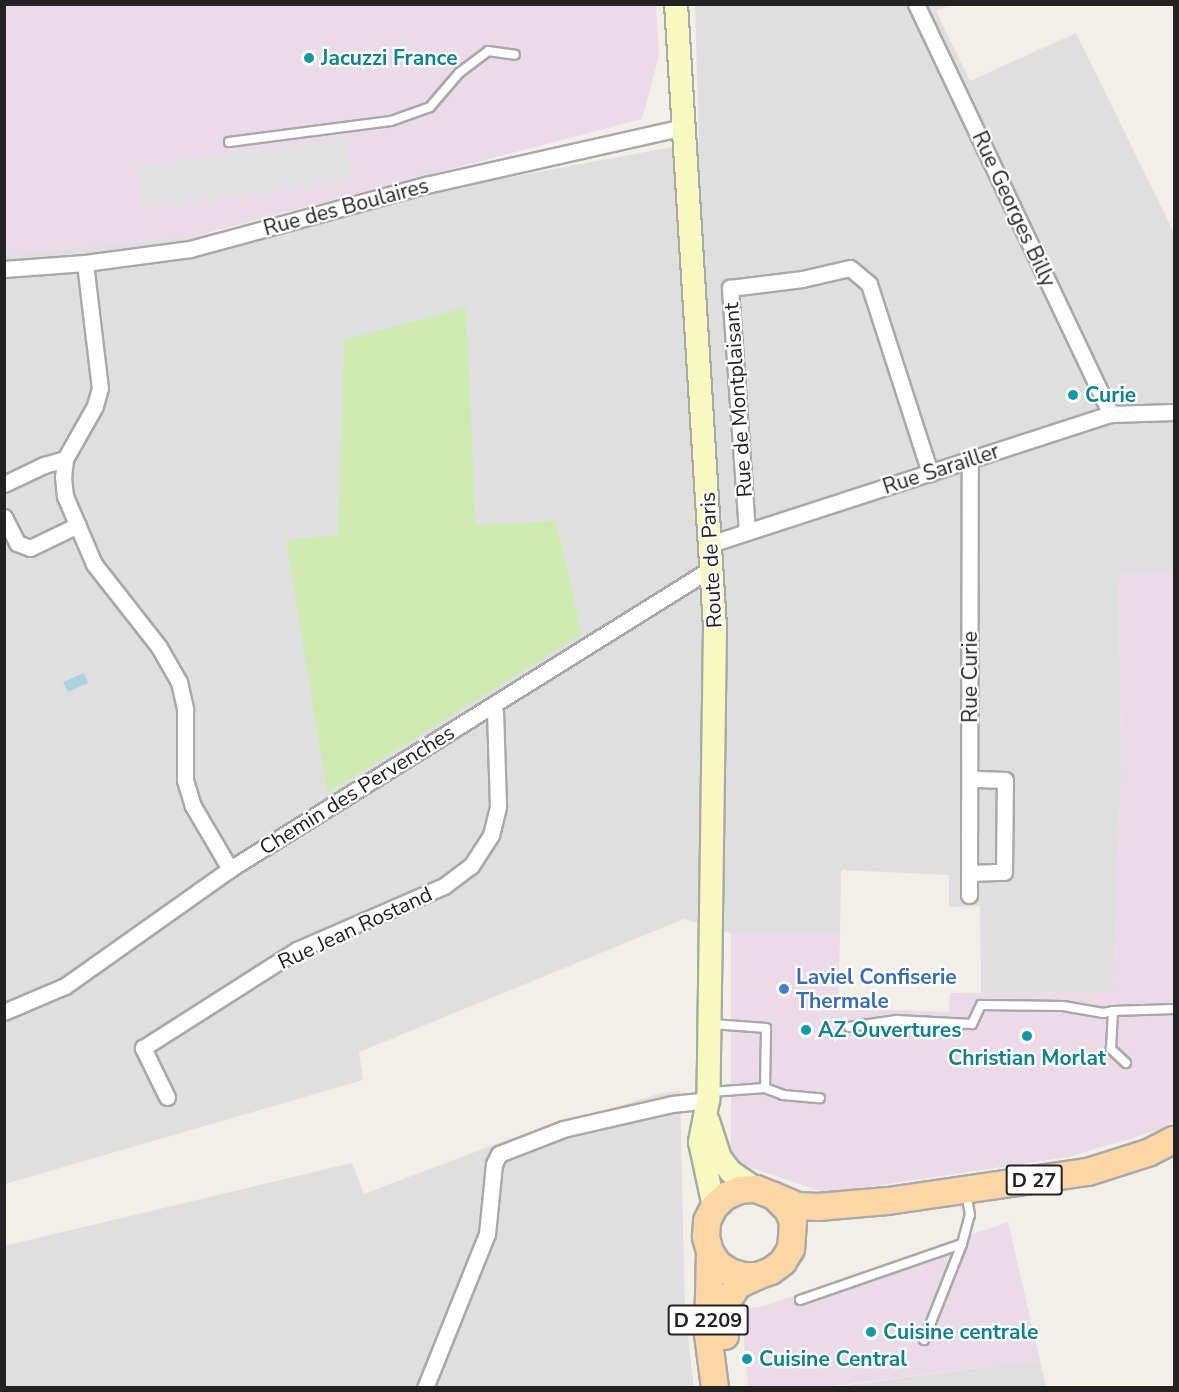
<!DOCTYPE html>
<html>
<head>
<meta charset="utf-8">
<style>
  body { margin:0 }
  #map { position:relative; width:1179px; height:1392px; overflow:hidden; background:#f2efe9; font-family:"Nunito Sans",sans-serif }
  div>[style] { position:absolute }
  .residential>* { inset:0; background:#e0dfdf }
  .industrial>* { inset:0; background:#ebdbe8 }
  .grass>* { inset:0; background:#cdebb0 }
  .parking>* { inset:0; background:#e2e2e2 }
  .water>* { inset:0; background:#aad3df }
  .roads { filter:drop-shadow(2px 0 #a9a9a9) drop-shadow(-2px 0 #a9a9a9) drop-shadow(0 2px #a9a9a9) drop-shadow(0 -2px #a9a9a9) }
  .service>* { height:8px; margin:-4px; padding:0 4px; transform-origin:4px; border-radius:4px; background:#fff }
  .minor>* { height:15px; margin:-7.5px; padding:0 7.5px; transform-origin:7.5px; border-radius:7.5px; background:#fff }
  .secondary>* { height:22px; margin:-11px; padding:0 11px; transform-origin:11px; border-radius:11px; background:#f7fabf }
  .primary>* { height:26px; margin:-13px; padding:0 13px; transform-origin:13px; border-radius:13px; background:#fcd6a4 }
  .dots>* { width:16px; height:16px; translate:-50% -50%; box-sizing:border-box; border:3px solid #fff; border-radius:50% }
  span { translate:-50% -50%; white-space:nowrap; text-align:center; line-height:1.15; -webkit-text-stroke:4.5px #fff; paint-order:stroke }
  .shield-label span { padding:2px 4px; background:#fff; border:2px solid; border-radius:4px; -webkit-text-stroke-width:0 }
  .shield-label { font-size:20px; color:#222; font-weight:700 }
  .culture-label { font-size:21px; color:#0d838f; font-weight:700 }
  .left { translate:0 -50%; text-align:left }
  .street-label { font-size:21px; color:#222 }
  .shop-label { font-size:21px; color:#366cbe; font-weight:700 }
  .frame { position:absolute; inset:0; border:6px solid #222; pointer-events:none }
</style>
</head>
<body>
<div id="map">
  <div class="residential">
    <div style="clip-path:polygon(695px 5px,949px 5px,936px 11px,970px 81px,1076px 33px,1174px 233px,1174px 573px,1119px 574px,1121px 777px,1113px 992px,981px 993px,980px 906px,949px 907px,949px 875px,841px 870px,840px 933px,731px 933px,684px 919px,359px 1052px,363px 1080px,5px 1184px,5px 255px,195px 236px,699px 142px)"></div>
    <div style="clip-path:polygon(680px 1091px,685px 1313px,694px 1387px,5px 1387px,4px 1246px,352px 1163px,364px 1194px,509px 1139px,662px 1093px)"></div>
    <div style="clip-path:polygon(1040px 1360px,1046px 1387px,824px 1388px)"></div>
  </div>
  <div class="industrial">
    <div style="clip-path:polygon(5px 5px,656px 5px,659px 56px,642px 119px,195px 236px,5px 255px)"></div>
    <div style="clip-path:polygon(1174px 573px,1174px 1120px,1163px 1129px,1068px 1157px,827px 1193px,731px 1161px,731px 933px,840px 933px,838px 1008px,949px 1012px,950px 993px,1113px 992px,1121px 777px,1119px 574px)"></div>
    <div style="clip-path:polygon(1008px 1222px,1040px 1360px,824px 1387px,748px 1387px,741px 1309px,764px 1306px)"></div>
  </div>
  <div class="grass">
    <div style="clip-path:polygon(466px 307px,476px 525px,556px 521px,582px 634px,327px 793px,286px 540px,338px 535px,344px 340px)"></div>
  </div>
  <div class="parking">
    <div style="clip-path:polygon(348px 138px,353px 181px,142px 208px,136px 166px)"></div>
  </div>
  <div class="water">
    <div style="clip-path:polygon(84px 673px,88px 683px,68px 692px,63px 682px)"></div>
  </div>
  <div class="roads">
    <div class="service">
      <div style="left:229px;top:142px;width:163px;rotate:-7.4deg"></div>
      <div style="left:391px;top:121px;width:41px;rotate:-19.7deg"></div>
      <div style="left:430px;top:107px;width:45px;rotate:-49.5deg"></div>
      <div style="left:459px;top:73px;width:36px;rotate:-37deg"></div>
      <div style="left:488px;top:51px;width:27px;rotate:8deg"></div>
      <div style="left:849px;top:1027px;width:48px;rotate:-8.5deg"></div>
      <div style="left:896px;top:1020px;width:76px;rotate:3deg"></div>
      <div style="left:972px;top:1024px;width:21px;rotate:-65deg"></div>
      <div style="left:981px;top:1005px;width:82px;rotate:0.7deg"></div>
      <div style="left:1063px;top:1006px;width:41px;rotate:9.9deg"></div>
      <div style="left:1103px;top:1013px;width:10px;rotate:-11deg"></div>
      <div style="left:1126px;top:1063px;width:21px;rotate:-137deg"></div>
      <div style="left:1111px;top:1049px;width:38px;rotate:-87deg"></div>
      <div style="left:1113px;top:1011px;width:61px;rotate:-1.9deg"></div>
      <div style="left:765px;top:1088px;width:19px;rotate:21deg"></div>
      <div style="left:783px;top:1095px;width:37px;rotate:5deg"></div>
      <div style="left:710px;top:1092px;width:55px;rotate:-4.2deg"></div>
      <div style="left:765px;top:1088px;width:60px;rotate:-89deg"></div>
      <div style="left:766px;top:1028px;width:54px;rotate:-175.8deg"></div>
      <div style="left:800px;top:1300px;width:171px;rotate:-19.1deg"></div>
      <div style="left:924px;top:1340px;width:103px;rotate:-68.4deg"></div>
      <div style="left:962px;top:1244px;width:30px;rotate:-75deg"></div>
      <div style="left:970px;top:1215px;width:23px;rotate:-100deg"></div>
    </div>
    <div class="minor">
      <div style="left:916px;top:4px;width:454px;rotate:64.6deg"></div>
      <div style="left:85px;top:263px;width:126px;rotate:83.2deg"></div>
      <div style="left:100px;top:388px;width:19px;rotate:106deg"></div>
      <div style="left:95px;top:406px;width:61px;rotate:119.5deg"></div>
      <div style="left:65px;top:459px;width:18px;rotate:96deg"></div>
      <div style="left:63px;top:477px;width:19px;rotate:84deg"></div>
      <div style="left:65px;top:496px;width:74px;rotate:66.9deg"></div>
      <div style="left:94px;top:564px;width:105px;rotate:51.9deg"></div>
      <div style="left:159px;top:647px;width:40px;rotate:60.3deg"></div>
      <div style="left:179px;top:682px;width:28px;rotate:77deg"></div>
      <div style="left:185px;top:709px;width:71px;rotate:90deg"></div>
      <div style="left:185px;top:780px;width:27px;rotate:73deg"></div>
      <div style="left:193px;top:806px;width:73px;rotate:59.6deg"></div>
      <div style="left:4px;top:269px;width:81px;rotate:-4.2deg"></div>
      <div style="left:85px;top:263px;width:106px;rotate:-7.6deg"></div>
      <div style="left:190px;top:249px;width:245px;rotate:-15.2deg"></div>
      <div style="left:426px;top:185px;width:264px;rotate:-12.7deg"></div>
      <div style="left:4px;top:484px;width:44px;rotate:-25.4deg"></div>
      <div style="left:44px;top:465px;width:22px;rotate:-16deg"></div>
      <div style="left:4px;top:517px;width:29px;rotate:63deg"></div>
      <div style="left:17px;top:543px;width:14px;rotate:21deg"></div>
      <div style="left:30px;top:548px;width:53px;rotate:-25.6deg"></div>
      <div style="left:747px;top:532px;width:245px;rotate:-94deg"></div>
      <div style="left:730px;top:288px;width:73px;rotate:-7.1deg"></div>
      <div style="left:802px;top:279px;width:49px;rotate:-12.9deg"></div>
      <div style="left:850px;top:268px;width:25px;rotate:40deg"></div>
      <div style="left:869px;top:284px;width:199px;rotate:72.1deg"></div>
      <div style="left:710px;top:544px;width:422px;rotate:-18deg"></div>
      <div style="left:1111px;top:414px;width:63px;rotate:-1.8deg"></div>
      <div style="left:969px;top:873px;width:35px;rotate:-2deg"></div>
      <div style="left:1004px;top:872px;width:92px;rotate:-89.4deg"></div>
      <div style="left:1005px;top:780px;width:35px;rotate:-178deg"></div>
      <div style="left:969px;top:895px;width:435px;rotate:-89.9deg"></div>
      <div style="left:4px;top:1012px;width:66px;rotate:-23.1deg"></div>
      <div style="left:65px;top:986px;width:202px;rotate:-35.3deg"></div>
      <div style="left:230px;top:869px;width:568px;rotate:-31.98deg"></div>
      <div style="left:167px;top:1097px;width:55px;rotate:-116.1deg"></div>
      <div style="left:143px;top:1048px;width:183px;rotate:-32.5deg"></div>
      <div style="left:297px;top:950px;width:160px;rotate:-23.5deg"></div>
      <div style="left:444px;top:886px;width:34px;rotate:-37deg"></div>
      <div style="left:471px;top:866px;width:37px;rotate:-57deg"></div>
      <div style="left:491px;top:835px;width:30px;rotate:-76deg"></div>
      <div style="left:498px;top:806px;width:93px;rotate:-91.8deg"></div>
      <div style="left:495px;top:713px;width:6px;rotate:-108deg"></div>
      <div style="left:425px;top:1388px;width:166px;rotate:-68.1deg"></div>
      <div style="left:487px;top:1234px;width:70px;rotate:-84.3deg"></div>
      <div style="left:494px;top:1164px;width:11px;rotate:-63deg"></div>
      <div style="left:499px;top:1154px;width:69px;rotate:-21.3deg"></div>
      <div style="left:563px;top:1129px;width:112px;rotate:-12.9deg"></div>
      <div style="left:672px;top:1104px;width:36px;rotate:-6deg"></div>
    </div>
    <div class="secondary">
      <div style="left:676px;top:4px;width:625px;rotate:86.42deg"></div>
      <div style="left:715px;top:628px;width:472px;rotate:90.8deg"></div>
      <div style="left:708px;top:1100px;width:43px;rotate:100.8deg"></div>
      <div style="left:700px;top:1142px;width:66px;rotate:77.8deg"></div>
      <div style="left:708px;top:1121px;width:39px;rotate:72deg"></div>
      <div style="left:720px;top:1158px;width:18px;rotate:52deg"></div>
      <div style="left:731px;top:1172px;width:30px;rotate:34deg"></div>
    </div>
    <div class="primary">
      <div style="left:774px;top:1196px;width:20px;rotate:45deg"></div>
      <div style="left:788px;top:1210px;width:13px;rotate:67deg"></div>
      <div style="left:793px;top:1222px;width:27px;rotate:94deg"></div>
      <div style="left:791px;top:1249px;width:15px;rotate:122deg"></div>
      <div style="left:783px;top:1262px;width:15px;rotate:143deg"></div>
      <div style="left:771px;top:1271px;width:15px;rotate:160deg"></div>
      <div style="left:757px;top:1276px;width:14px;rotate:180deg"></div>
      <div style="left:743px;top:1276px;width:14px;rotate:-163deg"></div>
      <div style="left:730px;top:1272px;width:14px;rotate:-146deg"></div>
      <div style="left:718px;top:1264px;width:14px;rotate:-124deg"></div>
      <div style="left:710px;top:1252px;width:16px;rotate:-105deg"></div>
      <div style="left:706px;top:1237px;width:16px;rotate:-86deg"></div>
      <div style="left:707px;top:1221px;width:16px;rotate:-63deg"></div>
      <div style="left:714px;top:1207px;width:16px;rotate:-43deg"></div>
      <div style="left:726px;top:1196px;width:15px;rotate:-23deg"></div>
      <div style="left:740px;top:1190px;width:16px;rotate:-4deg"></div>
      <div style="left:756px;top:1189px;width:19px;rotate:21deg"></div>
      <div style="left:774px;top:1196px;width:25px;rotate:23deg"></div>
      <div style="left:797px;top:1206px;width:21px;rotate:3deg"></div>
      <div style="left:818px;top:1207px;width:70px;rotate:-4.9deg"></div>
      <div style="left:888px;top:1201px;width:202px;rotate:-8.3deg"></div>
      <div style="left:1088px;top:1172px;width:63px;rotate:-17.6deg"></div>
      <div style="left:1148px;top:1153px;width:29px;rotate:-27deg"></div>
      <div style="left:710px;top:1252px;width:82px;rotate:91.4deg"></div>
      <div style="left:708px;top:1334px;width:54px;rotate:82.6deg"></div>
      <div style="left:725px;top:1336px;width:30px;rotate:-92deg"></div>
      <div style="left:724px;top:1306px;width:25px;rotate:-56deg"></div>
      <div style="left:738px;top:1285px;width:21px;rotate:-25deg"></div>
    </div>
  </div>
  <div class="dots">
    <div style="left:309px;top:58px;background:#0f9aa8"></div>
    <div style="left:1073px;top:395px;background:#0f9aa8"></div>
    <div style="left:784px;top:989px;background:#3f7fe0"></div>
    <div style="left:806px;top:1030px;background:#0f9aa8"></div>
    <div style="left:1027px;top:1036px;background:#0f9aa8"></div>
    <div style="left:871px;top:1332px;background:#0f9aa8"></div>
    <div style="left:747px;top:1359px;background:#0f9aa8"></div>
  </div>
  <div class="shield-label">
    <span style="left:1034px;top:1180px">D 27</span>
    <span style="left:708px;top:1320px">D 2209</span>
  </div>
  <div class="culture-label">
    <span class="left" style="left:321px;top:58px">Jacuzzi France</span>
    <span class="left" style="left:1085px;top:395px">Curie</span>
    <span class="left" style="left:818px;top:1030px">AZ Ouvertures</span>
    <span style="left:1027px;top:1058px">Christian Morlat</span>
    <span class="left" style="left:883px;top:1332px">Cuisine centrale</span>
    <span class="left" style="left:759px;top:1359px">Cuisine Central</span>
  </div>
  <div class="street-label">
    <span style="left:346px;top:207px;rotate:-15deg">Rue des Boulaires</span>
    <span style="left:1014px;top:209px;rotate:65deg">Rue Georges Billy</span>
    <span style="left:738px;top:400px;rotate:-94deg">Rue de Montplaisant</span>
    <span style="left:941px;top:469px;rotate:-18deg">Rue Sarailler</span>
    <span style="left:711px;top:560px;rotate:-93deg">Route de Paris</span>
    <span style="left:970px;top:677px;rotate:-90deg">Rue Curie</span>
    <span style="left:357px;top:790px;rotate:-32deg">Chemin des Pervenches</span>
    <span style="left:355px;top:928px;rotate:-25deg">Rue Jean Rostand</span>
  </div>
  <div class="shop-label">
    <span class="left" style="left:796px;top:989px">Laviel Confiserie<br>Thermale</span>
  </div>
  <div class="frame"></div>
</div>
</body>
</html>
